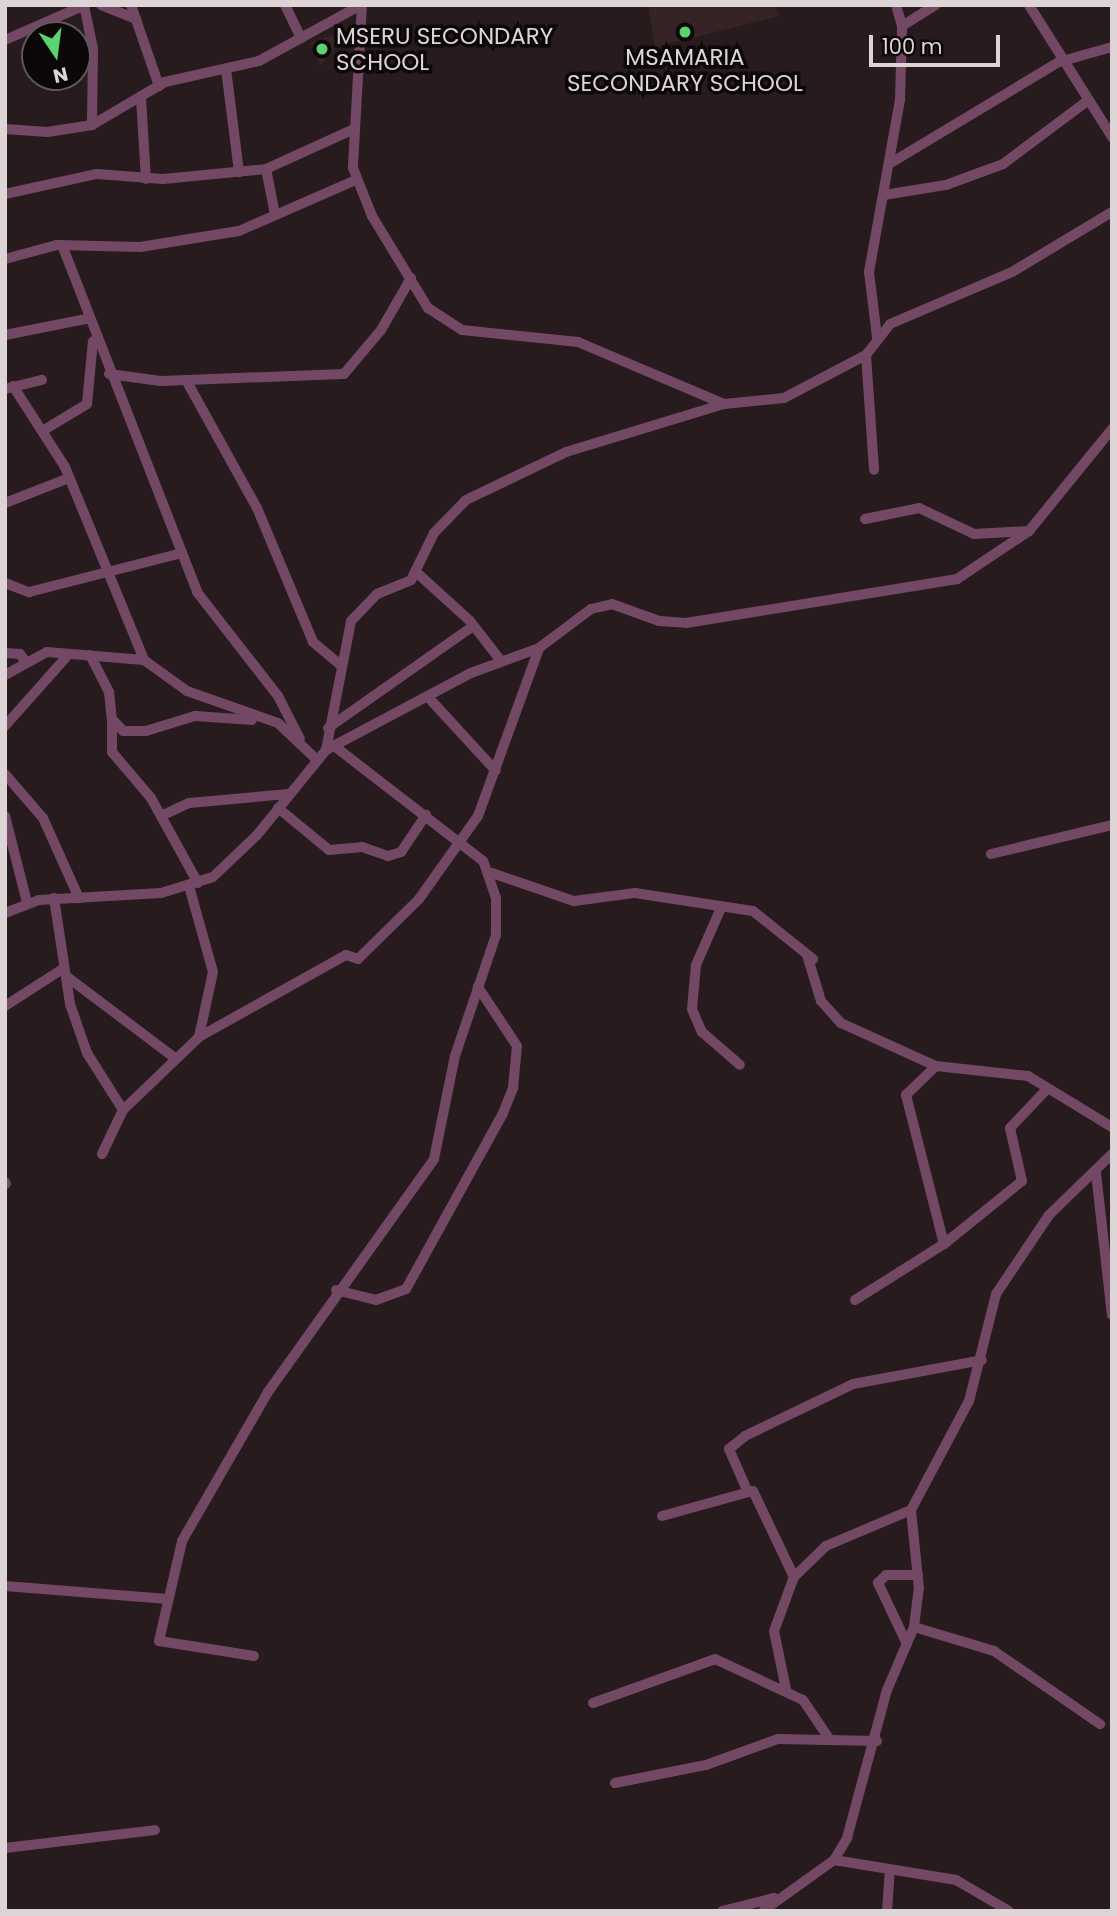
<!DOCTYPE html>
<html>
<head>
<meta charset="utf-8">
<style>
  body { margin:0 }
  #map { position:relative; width:1117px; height:1916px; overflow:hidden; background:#281b1d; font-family:Poppins,sans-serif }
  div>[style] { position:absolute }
  .built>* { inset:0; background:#352326 }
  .minor>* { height:10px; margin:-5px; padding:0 5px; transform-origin:5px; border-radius:5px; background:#734865 }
  .dots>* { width:19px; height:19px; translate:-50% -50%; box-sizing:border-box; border:4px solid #0d0808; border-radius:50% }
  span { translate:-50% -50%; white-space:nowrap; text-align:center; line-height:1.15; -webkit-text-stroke:7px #0d0808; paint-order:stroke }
  .poi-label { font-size:23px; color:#ddd4d5 }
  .left { translate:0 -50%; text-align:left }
  .frame { position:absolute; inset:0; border:7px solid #ddd4d5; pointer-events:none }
  .north { position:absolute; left:21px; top:21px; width:70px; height:70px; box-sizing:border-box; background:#0d0808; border:2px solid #605a5a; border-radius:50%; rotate:167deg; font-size:19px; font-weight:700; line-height:28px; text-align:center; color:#ddd4d5 }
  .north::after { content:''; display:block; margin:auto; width:24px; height:32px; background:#58d570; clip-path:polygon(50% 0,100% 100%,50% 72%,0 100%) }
  .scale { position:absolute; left:869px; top:35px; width:131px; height:32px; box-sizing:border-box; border:4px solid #ddd4d5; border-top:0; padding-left:9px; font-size:21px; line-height:24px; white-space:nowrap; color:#ddd4d5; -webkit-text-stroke:5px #0d0808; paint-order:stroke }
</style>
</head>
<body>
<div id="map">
  <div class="built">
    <div style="clip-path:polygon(648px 5px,775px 5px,779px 16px,655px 47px)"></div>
    <div style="clip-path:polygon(332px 35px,338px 46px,320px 66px,310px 42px)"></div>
  </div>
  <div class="minor">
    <div style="left:84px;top:5px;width:45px;rotate:78.4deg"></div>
    <div style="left:93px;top:49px;width:76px;rotate:90.8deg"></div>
    <div style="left:101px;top:5px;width:38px;rotate:22deg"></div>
    <div style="left:131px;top:5px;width:86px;rotate:70.9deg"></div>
    <div style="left:285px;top:5px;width:37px;rotate:64deg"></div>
    <div style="left:362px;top:5px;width:163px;rotate:93.2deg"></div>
    <div style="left:353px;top:168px;width:52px;rotate:68.4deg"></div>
    <div style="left:372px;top:216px;width:108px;rotate:58.7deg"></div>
    <div style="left:428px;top:308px;width:40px;rotate:32.9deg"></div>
    <div style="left:462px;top:330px;width:117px;rotate:5.9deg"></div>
    <div style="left:578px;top:342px;width:159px;rotate:23deg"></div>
    <div style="left:896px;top:5px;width:22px;rotate:74deg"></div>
    <div style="left:1029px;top:5px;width:156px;rotate:57.8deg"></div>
    <div style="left:5px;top:40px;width:87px;rotate:-23.6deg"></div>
    <div style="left:226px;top:69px;width:104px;rotate:82.8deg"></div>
    <div style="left:141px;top:98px;width:81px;rotate:86.5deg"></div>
    <div style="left:5px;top:129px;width:42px;rotate:4.1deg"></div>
    <div style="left:47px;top:132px;width:46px;rotate:-8.8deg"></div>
    <div style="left:92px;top:125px;width:85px;rotate:-30.5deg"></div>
    <div style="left:165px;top:82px;width:96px;rotate:-12.6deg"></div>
    <div style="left:259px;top:61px;width:116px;rotate:-28.8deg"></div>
    <div style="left:889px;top:164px;width:198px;rotate:-31deg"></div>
    <div style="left:1059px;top:62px;width:55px;rotate:-15.8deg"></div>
    <div style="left:266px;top:169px;width:46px;rotate:78.7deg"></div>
    <div style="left:5px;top:194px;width:94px;rotate:-12.3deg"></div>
    <div style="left:97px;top:174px;width:66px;rotate:4.3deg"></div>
    <div style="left:163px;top:179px;width:103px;rotate:-5.5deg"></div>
    <div style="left:266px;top:169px;width:94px;rotate:-24.4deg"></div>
    <div style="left:884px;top:195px;width:63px;rotate:-9.2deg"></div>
    <div style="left:946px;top:185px;width:61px;rotate:-20.2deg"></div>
    <div style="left:1003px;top:164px;width:104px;rotate:-36.8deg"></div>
    <div style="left:62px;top:245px;width:372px;rotate:68.7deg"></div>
    <div style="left:197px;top:592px;width:132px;rotate:52.1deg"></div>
    <div style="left:278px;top:696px;width:48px;rotate:62.9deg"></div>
    <div style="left:5px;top:259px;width:54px;rotate:-15.1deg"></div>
    <div style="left:57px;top:245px;width:83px;rotate:1.4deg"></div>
    <div style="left:140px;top:247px;width:100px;rotate:-9.2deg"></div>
    <div style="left:239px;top:231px;width:128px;rotate:-23.6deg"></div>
    <div style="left:5px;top:335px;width:83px;rotate:-11.2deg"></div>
    <div style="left:877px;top:337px;width:65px;rotate:-97deg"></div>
    <div style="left:869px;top:272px;width:176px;rotate:-79.8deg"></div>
    <div style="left:900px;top:99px;width:73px;rotate:-88.4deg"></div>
    <div style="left:902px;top:26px;width:39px;rotate:-32deg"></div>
    <div style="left:866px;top:355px;width:115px;rotate:86deg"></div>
    <div style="left:109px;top:374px;width:52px;rotate:7.7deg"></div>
    <div style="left:161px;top:381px;width:183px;rotate:-2.2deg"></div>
    <div style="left:344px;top:374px;width:57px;rotate:-49.9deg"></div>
    <div style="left:381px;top:330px;width:60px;rotate:-60deg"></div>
    <div style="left:186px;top:380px;width:146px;rotate:61deg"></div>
    <div style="left:257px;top:508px;width:145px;rotate:67.3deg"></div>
    <div style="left:313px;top:642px;width:34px;rotate:40deg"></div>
    <div style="left:13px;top:386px;width:96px;rotate:57.3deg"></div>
    <div style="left:65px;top:467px;width:209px;rotate:67.7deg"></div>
    <div style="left:5px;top:389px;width:38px;rotate:-14deg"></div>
    <div style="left:44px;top:430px;width:50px;rotate:-31.2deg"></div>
    <div style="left:87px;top:404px;width:63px;rotate:-84.6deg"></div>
    <div style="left:5px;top:503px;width:69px;rotate:-21.3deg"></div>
    <div style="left:865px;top:519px;width:55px;rotate:-11.5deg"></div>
    <div style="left:919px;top:508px;width:61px;rotate:25.3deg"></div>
    <div style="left:974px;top:534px;width:55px;rotate:-3.1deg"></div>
    <div style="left:415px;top:571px;width:74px;rotate:42.3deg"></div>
    <div style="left:470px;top:621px;width:51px;rotate:52.2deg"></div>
    <div style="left:5px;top:583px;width:26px;rotate:21deg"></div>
    <div style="left:29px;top:592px;width:158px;rotate:-14.3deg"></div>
    <div style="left:5px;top:653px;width:15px;rotate:4deg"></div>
    <div style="left:20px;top:654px;width:9px;rotate:54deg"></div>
    <div style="left:90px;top:655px;width:42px;rotate:62.8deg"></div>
    <div style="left:109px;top:692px;width:27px;rotate:84deg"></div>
    <div style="left:112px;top:719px;width:16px;rotate:47deg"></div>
    <div style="left:123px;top:731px;width:23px"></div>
    <div style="left:146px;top:731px;width:51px;rotate:-17deg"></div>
    <div style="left:195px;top:716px;width:57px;rotate:4deg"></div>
    <div style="left:5px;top:675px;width:48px;rotate:-28.7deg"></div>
    <div style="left:47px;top:652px;width:97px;rotate:4.7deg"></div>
    <div style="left:144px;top:660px;width:53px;rotate:35.8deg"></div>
    <div style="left:187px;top:691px;width:96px;rotate:19.4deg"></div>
    <div style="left:278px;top:723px;width:51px;rotate:43.4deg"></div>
    <div style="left:428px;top:697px;width:100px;rotate:47.4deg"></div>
    <div style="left:112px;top:719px;width:33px;rotate:90deg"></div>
    <div style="left:112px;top:752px;width:60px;rotate:49.7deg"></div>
    <div style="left:151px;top:798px;width:97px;rotate:61.1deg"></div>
    <div style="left:5px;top:726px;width:96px;rotate:-48.4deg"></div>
    <div style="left:328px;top:728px;width:177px;rotate:-35.1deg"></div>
    <div style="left:326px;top:750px;width:131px;rotate:-79deg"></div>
    <div style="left:351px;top:621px;width:37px;rotate:-46deg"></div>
    <div style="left:377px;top:594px;width:37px;rotate:-22deg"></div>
    <div style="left:411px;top:580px;width:52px;rotate:-63.9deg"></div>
    <div style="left:434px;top:533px;width:46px;rotate:-45.9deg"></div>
    <div style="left:466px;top:500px;width:111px;rotate:-25.6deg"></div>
    <div style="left:566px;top:452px;width:165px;rotate:-16.9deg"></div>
    <div style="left:724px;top:404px;width:60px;rotate:-5.7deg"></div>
    <div style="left:784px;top:398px;width:93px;rotate:-27.7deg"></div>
    <div style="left:866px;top:355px;width:39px;rotate:-52deg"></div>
    <div style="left:890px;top:324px;width:133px;rotate:-23.1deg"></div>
    <div style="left:1012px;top:272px;width:117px;rotate:-31deg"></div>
    <div style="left:5px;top:774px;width:58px;rotate:49.2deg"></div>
    <div style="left:43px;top:818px;width:88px;rotate:65.8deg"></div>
    <div style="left:278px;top:808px;width:66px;rotate:39.5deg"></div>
    <div style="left:329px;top:850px;width:33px;rotate:-5deg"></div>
    <div style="left:362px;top:847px;width:28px;rotate:19deg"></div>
    <div style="left:388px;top:856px;width:14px;rotate:-17deg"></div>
    <div style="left:401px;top:852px;width:45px;rotate:-56deg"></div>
    <div style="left:5px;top:816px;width:89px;rotate:75.7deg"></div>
    <div style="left:161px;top:816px;width:31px;rotate:-25deg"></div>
    <div style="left:189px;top:803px;width:98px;rotate:-5.2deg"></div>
    <div style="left:991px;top:854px;width:124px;rotate:-13.5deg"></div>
    <div style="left:492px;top:873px;width:87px;rotate:18.9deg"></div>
    <div style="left:574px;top:901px;width:62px;rotate:-7.5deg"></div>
    <div style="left:635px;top:893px;width:119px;rotate:8.7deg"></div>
    <div style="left:753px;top:911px;width:77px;rotate:38.7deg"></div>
    <div style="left:189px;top:886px;width:89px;rotate:74.4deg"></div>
    <div style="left:213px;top:972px;width:66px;rotate:102.2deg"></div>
    <div style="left:54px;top:898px;width:107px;rotate:81.4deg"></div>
    <div style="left:70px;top:1004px;width:52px;rotate:70.9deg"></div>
    <div style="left:87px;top:1053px;width:67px;rotate:57.7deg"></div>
    <div style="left:721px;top:908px;width:62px;rotate:113.7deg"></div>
    <div style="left:696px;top:965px;width:44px;rotate:95.2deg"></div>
    <div style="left:692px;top:1009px;width:25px;rotate:67deg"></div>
    <div style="left:702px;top:1032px;width:50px;rotate:41deg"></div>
    <div style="left:5px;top:913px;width:36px;rotate:-21deg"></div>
    <div style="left:39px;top:900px;width:122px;rotate:-3.3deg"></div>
    <div style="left:161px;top:893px;width:54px;rotate:-17.1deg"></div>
    <div style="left:213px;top:877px;width:61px;rotate:-43.7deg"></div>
    <div style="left:257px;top:835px;width:109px;rotate:-50.9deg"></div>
    <div style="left:326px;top:750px;width:164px;rotate:-28deg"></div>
    <div style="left:471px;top:673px;width:72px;rotate:-20.2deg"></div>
    <div style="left:539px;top:648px;width:65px;rotate:-36.9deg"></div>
    <div style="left:591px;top:609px;width:22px;rotate:-13deg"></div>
    <div style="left:612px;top:604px;width:50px;rotate:19.9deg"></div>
    <div style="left:659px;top:621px;width:27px;rotate:4deg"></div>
    <div style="left:686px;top:623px;width:275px;rotate:-9.2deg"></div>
    <div style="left:957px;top:579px;width:87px;rotate:-33.7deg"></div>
    <div style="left:1029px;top:531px;width:132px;rotate:-50.9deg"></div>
    <div style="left:807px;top:955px;width:48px;rotate:73.1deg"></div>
    <div style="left:821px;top:1001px;width:30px;rotate:48deg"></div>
    <div style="left:841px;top:1023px;width:104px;rotate:24.4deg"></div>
    <div style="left:936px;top:1066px;width:93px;rotate:6.2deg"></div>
    <div style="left:1028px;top:1076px;width:98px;rotate:31.3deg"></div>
    <div style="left:66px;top:976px;width:138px;rotate:37deg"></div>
    <div style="left:5px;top:1006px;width:70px;rotate:-32.8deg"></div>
    <div style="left:936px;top:1066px;width:42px;rotate:136deg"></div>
    <div style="left:906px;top:1095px;width:154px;rotate:75.7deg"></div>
    <div style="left:102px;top:1154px;width:49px;rotate:-64.5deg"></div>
    <div style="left:123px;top:1110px;width:105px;rotate:-43.8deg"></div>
    <div style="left:199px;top:1037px;width:168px;rotate:-29.2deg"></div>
    <div style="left:346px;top:955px;width:13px;rotate:18deg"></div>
    <div style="left:358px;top:959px;width:86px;rotate:-44.5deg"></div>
    <div style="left:419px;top:899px;width:102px;rotate:-54.6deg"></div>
    <div style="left:478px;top:816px;width:179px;rotate:-70deg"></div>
    <div style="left:1096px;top:1173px;width:143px;rotate:83.6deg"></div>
    <div style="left:5px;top:1182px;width:2px;rotate:63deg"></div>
    <div style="left:336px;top:1290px;width:41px;rotate:14deg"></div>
    <div style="left:376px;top:1300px;width:32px;rotate:-20deg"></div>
    <div style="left:406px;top:1289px;width:201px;rotate:-61.1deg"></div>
    <div style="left:503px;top:1113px;width:27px;rotate:-68deg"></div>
    <div style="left:513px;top:1088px;width:42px;rotate:-84.6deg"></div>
    <div style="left:517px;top:1046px;width:71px;rotate:-123.5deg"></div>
    <div style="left:855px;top:1300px;width:105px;rotate:-32.2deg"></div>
    <div style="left:944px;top:1244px;width:100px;rotate:-38.9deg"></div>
    <div style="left:1022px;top:1181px;width:54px;rotate:-102.8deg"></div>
    <div style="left:1010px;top:1128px;width:52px;rotate:-46.5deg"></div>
    <div style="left:747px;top:1490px;width:45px;rotate:-113.7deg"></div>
    <div style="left:729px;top:1449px;width:21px;rotate:-39deg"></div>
    <div style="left:745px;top:1436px;width:120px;rotate:-25.7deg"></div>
    <div style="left:853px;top:1384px;width:131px;rotate:-10.5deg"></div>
    <div style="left:662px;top:1516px;width:94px;rotate:-15.4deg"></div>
    <div style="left:753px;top:1491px;width:95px;rotate:64.5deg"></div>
    <div style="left:5px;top:1586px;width:163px;rotate:4.6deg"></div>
    <div style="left:914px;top:1627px;width:84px;rotate:16.7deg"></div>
    <div style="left:994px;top:1651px;width:129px;rotate:34.6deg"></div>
    <div style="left:907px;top:1644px;width:68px;rotate:-115.4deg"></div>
    <div style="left:878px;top:1583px;width:11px;rotate:-45deg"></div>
    <div style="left:886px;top:1575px;width:32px"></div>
    <div style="left:254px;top:1656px;width:96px;rotate:-171deg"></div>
    <div style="left:159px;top:1641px;width:103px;rotate:-77deg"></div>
    <div style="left:182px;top:1541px;width:172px;rotate:-60deg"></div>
    <div style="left:268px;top:1392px;width:286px;rotate:-54.5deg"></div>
    <div style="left:434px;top:1159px;width:105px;rotate:-78.5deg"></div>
    <div style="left:455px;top:1056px;width:128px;rotate:-71.3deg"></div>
    <div style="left:496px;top:935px;width:37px;rotate:-90deg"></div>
    <div style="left:496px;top:898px;width:39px;rotate:-109deg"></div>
    <div style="left:483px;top:861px;width:190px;rotate:-142.3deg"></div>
    <div style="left:786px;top:1689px;width:59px;rotate:-101.7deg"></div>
    <div style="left:774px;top:1631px;width:58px;rotate:-69.7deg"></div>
    <div style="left:794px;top:1577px;width:45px;rotate:-44.1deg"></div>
    <div style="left:826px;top:1546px;width:92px;rotate:-23deg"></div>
    <div style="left:593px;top:1703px;width:130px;rotate:-19.8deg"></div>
    <div style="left:715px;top:1659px;width:97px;rotate:25deg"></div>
    <div style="left:803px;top:1700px;width:45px;rotate:56deg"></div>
    <div style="left:615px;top:1783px;width:93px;rotate:-11.2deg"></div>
    <div style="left:706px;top:1765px;width:77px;rotate:-19.9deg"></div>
    <div style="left:778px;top:1739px;width:99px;rotate:1.2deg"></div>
    <div style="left:5px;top:1848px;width:151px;rotate:-6.8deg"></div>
    <div style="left:834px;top:1860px;width:124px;rotate:9.3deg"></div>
    <div style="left:956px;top:1880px;width:61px;rotate:30.3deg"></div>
    <div style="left:722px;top:1911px;width:54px;rotate:-14deg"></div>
    <div style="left:763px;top:1911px;width:87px;rotate:-35.7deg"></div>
    <div style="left:834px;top:1860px;width:26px;rotate:-59deg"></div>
    <div style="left:847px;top:1838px;width:153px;rotate:-74.9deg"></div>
    <div style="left:887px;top:1690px;width:69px;rotate:-66.8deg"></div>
    <div style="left:914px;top:1627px;width:38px;rotate:-83deg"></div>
    <div style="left:919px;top:1589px;width:79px;rotate:-95.8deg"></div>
    <div style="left:911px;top:1510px;width:123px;rotate:-62deg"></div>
    <div style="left:969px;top:1401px;width:110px;rotate:-75.8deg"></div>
    <div style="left:996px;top:1294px;width:95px;rotate:-56.1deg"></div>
    <div style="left:1049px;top:1215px;width:88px;rotate:-44.1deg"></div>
    <div style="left:887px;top:1911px;width:39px;rotate:-86deg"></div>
  </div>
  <div class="dots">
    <div style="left:685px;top:32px;background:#58d570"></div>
    <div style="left:322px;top:49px;background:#58d570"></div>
  </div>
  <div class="poi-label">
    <span class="left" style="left:336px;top:49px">MSERU SECONDARY<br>SCHOOL</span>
    <span style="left:685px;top:70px">MSAMARIA<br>SECONDARY SCHOOL</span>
  </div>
  <div class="frame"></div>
  <div class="north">N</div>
  <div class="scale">100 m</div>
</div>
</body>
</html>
